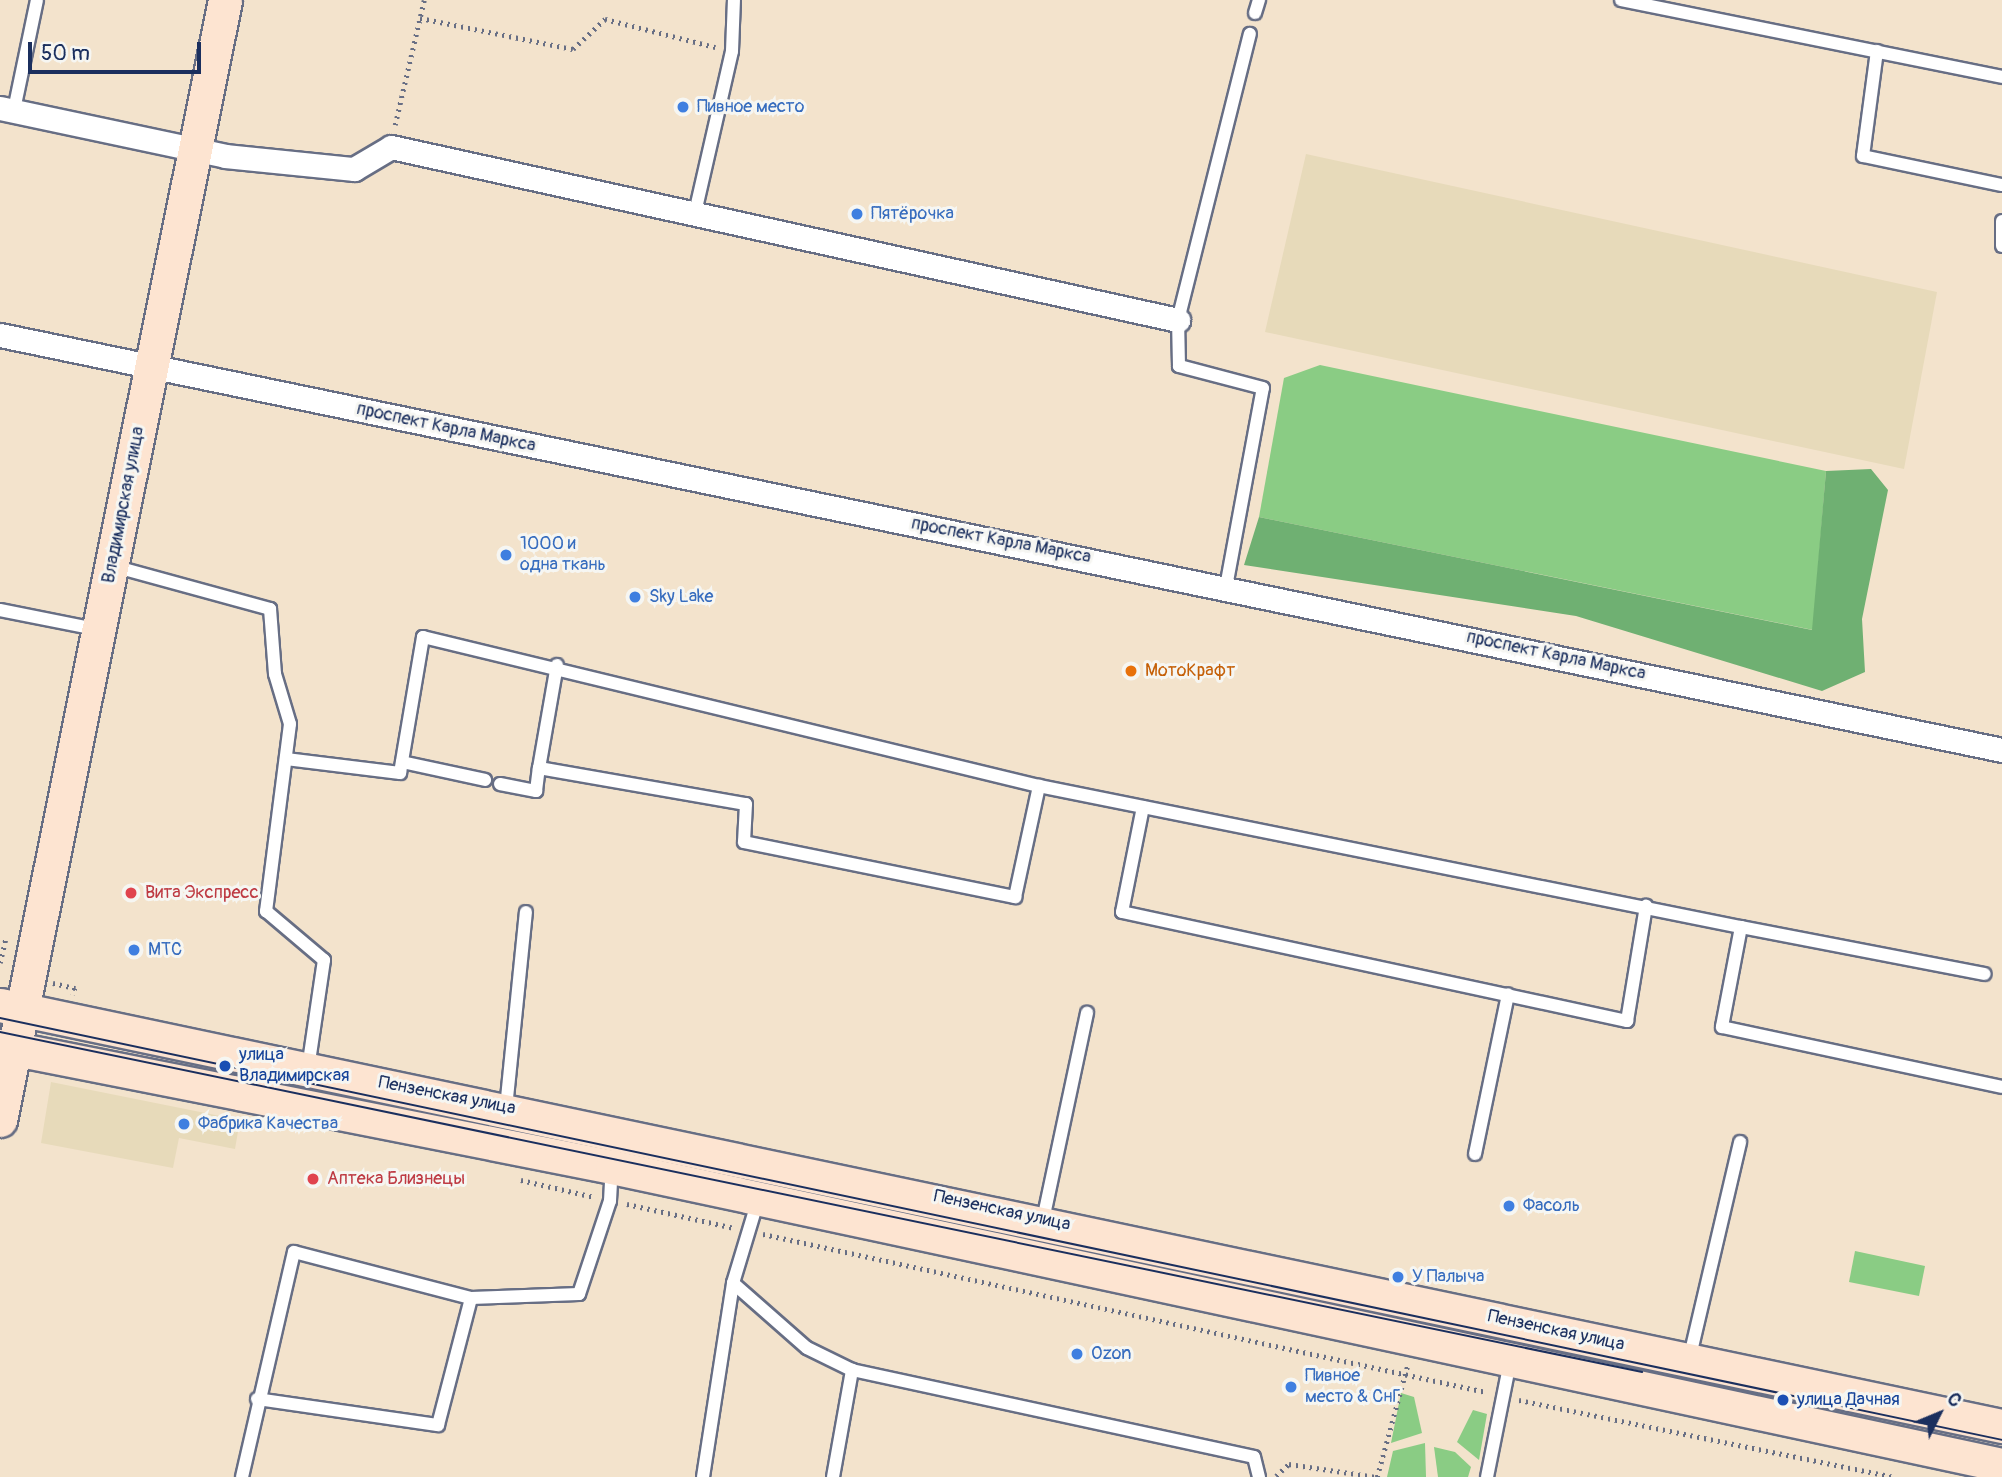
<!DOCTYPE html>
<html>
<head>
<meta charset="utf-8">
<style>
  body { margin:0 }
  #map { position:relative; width:2002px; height:1477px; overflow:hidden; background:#f3e3cc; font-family:Pangolin,sans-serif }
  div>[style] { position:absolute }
  .built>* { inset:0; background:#e7daba }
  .green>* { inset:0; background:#8acc84 }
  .forest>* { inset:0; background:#6fb072 }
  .path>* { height:4.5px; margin-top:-2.25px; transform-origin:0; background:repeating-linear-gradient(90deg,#676e84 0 2px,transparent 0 7px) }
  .roads { filter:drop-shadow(2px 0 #676e84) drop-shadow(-2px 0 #676e84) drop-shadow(0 2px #676e84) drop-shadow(0 -2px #676e84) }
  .lane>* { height:12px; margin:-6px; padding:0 6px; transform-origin:6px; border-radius:6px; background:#fff }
  .street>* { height:23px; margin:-11.5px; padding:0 11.5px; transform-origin:11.5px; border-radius:11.5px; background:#fff }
  .secondary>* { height:33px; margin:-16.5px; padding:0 16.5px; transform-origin:16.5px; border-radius:16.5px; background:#fde4d1 }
  .tram>* { height:2px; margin:-1px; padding:0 1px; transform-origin:1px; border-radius:1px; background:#1b2f5e }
  .dots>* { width:19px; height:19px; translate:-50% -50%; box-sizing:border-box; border:4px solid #f6f6f2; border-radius:50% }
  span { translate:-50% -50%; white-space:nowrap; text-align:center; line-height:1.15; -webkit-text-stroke:6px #f6f6f2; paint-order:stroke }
  .shop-label { font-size:18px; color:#366cbe }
  .left { translate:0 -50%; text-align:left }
  .street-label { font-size:18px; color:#1b2f5e }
  .food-label { font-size:18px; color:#c56008 }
  .health-label { font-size:18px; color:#be3a42 }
  .transit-label { font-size:18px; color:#164399 }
  .north { position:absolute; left:1904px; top:1379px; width:70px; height:70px; -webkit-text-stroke:5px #f6f6f2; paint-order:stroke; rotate:47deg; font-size:19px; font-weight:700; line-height:28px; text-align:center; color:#1b2f5e }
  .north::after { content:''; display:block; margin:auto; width:24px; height:32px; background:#1b2f5e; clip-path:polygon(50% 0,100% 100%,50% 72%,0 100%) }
  .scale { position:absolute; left:28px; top:42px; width:173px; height:32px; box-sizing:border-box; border:4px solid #1b2f5e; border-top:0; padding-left:9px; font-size:21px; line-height:24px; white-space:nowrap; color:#1b2f5e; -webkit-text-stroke:5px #f6f6f2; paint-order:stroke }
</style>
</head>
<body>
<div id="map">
  <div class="built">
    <div style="clip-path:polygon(1306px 154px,1937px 292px,1904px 469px,1265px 332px)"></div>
    <div style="clip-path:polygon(51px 1082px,240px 1120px,235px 1149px,179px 1138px,173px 1168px,41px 1143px)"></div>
  </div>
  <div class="green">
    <div style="clip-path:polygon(1320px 365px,1826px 471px,1813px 630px,1259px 517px,1284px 378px)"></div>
    <div style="clip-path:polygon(1855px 1251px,1925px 1266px,1919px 1296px,1849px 1282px)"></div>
    <div style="clip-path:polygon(1401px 1393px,1414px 1397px,1422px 1433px,1391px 1443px)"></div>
    <div style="clip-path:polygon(1473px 1410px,1487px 1414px,1479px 1460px,1457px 1442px)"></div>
    <div style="clip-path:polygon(1425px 1443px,1426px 1477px,1387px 1477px,1393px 1451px)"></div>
    <div style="clip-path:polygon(1434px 1447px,1455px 1452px,1471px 1467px,1468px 1477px,1438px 1477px)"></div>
  </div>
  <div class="forest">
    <div style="clip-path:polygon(1871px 469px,1888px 490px,1862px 619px,1865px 672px,1822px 691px,1576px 616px,1244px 565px,1259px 517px,1812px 630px,1826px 471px)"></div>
  </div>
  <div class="path">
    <div style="left:420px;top:18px;width:156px;rotate:11.5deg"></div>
    <div style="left:573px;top:49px;width:44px;rotate:-43.2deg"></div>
    <div style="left:605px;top:19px;width:114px;rotate:14.3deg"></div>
    <div style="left:395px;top:125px;width:128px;rotate:-76.9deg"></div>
    <div style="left:0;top:963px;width:27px;rotate:-77deg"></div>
    <div style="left:53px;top:983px;width:23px;rotate:13deg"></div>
    <div style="left:75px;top:988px;width:7px;rotate:106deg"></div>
    <div style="left:521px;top:1180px;width:75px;rotate:13.1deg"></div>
    <div style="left:627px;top:1204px;width:110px;rotate:12.6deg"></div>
    <div style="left:763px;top:1234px;width:740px;rotate:12.33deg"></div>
    <div style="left:1519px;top:1400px;width:384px;rotate:11.6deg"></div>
    <div style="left:1276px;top:1476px;width:18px;rotate:-43deg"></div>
    <div style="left:1289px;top:1464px;width:88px;rotate:8.5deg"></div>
    <div style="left:1377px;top:1477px;width:117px;rotate:-74.7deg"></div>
  </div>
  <div class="roads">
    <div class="lane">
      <div style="left:1621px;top:0;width:389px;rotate:11.4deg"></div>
      <div style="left:1255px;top:13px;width:14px;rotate:-73deg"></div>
      <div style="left:1877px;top:51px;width:106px;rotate:97.6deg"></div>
      <div style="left:1863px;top:156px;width:142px;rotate:11.8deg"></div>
      <div style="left:14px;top:110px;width:112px;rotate:-78.2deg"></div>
      <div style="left:694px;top:217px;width:170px;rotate:-77.1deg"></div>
      <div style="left:732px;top:51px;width:51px;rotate:-87.8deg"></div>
      <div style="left:2002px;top:221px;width:25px;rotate:90deg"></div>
      <div style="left:113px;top:566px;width:163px;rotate:15.3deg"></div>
      <div style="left:270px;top:609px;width:65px;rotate:85.6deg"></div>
      <div style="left:275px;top:674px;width:52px;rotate:73.3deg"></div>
      <div style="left:290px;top:724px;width:189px;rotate:97.3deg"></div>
      <div style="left:266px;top:911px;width:76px;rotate:40.2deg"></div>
      <div style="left:324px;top:960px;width:109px;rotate:98.4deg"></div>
      <div style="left:1226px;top:587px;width:202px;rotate:-79.5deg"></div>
      <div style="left:1263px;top:388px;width:87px;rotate:-165.3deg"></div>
      <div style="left:1179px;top:366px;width:46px;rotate:-91.2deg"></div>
      <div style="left:1178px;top:320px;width:295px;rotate:-75.9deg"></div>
      <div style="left:0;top:610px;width:98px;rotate:11.2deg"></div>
      <div style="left:557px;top:665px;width:105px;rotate:99.9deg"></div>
      <div style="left:539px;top:768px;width:210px;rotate:9.9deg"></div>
      <div style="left:746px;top:804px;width:38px;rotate:93deg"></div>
      <div style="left:744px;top:842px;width:277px;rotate:11.5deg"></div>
      <div style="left:1015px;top:897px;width:114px;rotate:-77.8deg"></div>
      <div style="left:286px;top:759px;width:115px;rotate:7deg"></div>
      <div style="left:400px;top:773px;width:138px;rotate:-80.4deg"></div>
      <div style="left:423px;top:637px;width:634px;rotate:13.6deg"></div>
      <div style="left:1039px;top:786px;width:716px;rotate:11.36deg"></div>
      <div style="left:1741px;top:927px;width:102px;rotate:100.8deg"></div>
      <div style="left:1722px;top:1027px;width:286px;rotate:12.1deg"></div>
      <div style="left:402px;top:762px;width:85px;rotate:12.2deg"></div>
      <div style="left:500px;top:784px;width:37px;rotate:11deg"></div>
      <div style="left:536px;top:791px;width:23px;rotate:-83deg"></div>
      <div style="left:1143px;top:807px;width:107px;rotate:101.3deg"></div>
      <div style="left:1122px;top:912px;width:517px;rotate:12.18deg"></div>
      <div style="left:1627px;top:1021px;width:117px;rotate:-80.6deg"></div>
      <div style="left:1741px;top:927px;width:248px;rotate:10.9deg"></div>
      <div style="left:506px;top:1108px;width:197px;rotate:-84.2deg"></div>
      <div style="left:1475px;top:1154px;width:163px;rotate:-78.3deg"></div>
      <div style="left:1043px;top:1220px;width:212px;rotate:-78deg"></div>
      <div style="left:733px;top:1283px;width:98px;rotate:41.3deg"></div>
      <div style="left:807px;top:1348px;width:50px;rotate:26.1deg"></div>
      <div style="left:1689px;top:1360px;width:224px;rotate:-76.8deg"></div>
      <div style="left:257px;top:1399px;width:183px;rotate:8.2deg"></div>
      <div style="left:438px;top:1425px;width:131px;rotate:-75.4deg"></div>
      <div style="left:242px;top:1477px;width:231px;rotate:-77deg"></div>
      <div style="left:294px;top:1252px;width:183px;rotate:14.6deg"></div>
      <div style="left:471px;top:1298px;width:108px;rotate:-2.1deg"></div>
      <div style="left:579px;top:1294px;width:98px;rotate:-71.6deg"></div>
      <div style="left:610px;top:1201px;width:34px;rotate:-87deg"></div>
      <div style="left:703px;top:1477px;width:196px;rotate:-81.2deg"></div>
      <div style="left:733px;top:1283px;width:87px;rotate:-73.2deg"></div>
      <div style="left:833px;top:1477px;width:109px;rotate:-79.9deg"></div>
      <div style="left:852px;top:1370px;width:411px;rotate:12.2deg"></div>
      <div style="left:1254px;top:1457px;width:21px;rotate:76deg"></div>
      <div style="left:1487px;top:1477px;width:117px;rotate:-78.7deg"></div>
    </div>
    <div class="street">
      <div style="left:0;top:108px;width:230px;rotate:12deg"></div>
      <div style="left:225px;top:156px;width:130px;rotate:5.8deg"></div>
      <div style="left:354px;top:169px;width:43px;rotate:-30.7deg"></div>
      <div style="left:391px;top:147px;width:806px;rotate:12.4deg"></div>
      <div style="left:0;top:335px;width:2045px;rotate:11.71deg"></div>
    </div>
    <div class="secondary">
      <div style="left:0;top:1005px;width:2046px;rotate:11.88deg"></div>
      <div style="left:0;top:1046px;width:624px;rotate:11.18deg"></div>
      <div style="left:612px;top:1167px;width:1422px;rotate:12.1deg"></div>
      <div style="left:0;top:1120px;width:1142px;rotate:-78.64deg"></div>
    </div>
  </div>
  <div class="tram">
    <div style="left:0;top:1018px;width:2046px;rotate:11.9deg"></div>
    <div style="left:0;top:1032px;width:1677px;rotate:11.7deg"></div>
  </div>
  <div class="dots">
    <div style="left:683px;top:107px;background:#3f7fe0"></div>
    <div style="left:857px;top:214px;background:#3f7fe0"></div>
    <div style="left:506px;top:555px;background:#3f7fe0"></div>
    <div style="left:635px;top:597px;background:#3f7fe0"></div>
    <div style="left:1131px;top:671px;background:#e8710a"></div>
    <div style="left:131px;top:893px;background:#e0444e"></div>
    <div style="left:134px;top:950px;background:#3f7fe0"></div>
    <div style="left:225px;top:1066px;background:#1a4fb4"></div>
    <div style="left:184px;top:1124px;background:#3f7fe0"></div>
    <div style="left:313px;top:1179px;background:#e0444e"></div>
    <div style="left:1509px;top:1206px;background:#3f7fe0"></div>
    <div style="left:1398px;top:1277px;background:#3f7fe0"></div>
    <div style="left:1077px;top:1354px;background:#3f7fe0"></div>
    <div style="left:1291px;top:1387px;background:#3f7fe0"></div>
    <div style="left:1783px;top:1400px;background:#1a4fb4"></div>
  </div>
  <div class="shop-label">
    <span class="left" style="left:697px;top:107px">Пивное место</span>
    <span class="left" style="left:871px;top:214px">Пятёрочка</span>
    <span class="left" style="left:520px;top:555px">1000 и<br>одна ткань</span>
    <span class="left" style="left:649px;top:597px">Sky Lake</span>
    <span class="left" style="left:148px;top:950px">МТС</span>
    <span class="left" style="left:198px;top:1124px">Фабрика Качества</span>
    <span class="left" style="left:1523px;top:1206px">Фасоль</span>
    <span class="left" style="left:1412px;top:1277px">У Палыча</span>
    <span class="left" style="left:1091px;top:1354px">Ozon</span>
    <span class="left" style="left:1305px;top:1387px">Пивное<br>место &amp; СнГ</span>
  </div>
  <div class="street-label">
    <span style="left:446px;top:428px;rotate:12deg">проспект Карла Маркса</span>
    <span style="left:124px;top:505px;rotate:-79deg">Владимирская улица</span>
    <span style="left:1001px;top:541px;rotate:11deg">проспект Карла Маркса</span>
    <span style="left:1556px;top:656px;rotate:12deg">проспект Карла Маркса</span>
    <span style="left:447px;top:1096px;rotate:11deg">Пензенская улица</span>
    <span style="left:1002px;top:1211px;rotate:12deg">Пензенская улица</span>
    <span style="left:1556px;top:1331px;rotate:12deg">Пензенская улица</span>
  </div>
  <div class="food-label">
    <span class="left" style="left:1145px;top:671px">МотоКрафт</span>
  </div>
  <div class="health-label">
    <span class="left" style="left:145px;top:893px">Вита Экспресс</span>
    <span class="left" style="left:327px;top:1179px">Аптека Близнецы</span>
  </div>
  <div class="transit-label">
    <span class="left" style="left:239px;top:1066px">улица<br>Владимирская</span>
    <span class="left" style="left:1797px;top:1400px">улица Дачная</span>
  </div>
  <div class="north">С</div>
  <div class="scale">50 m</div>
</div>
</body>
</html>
